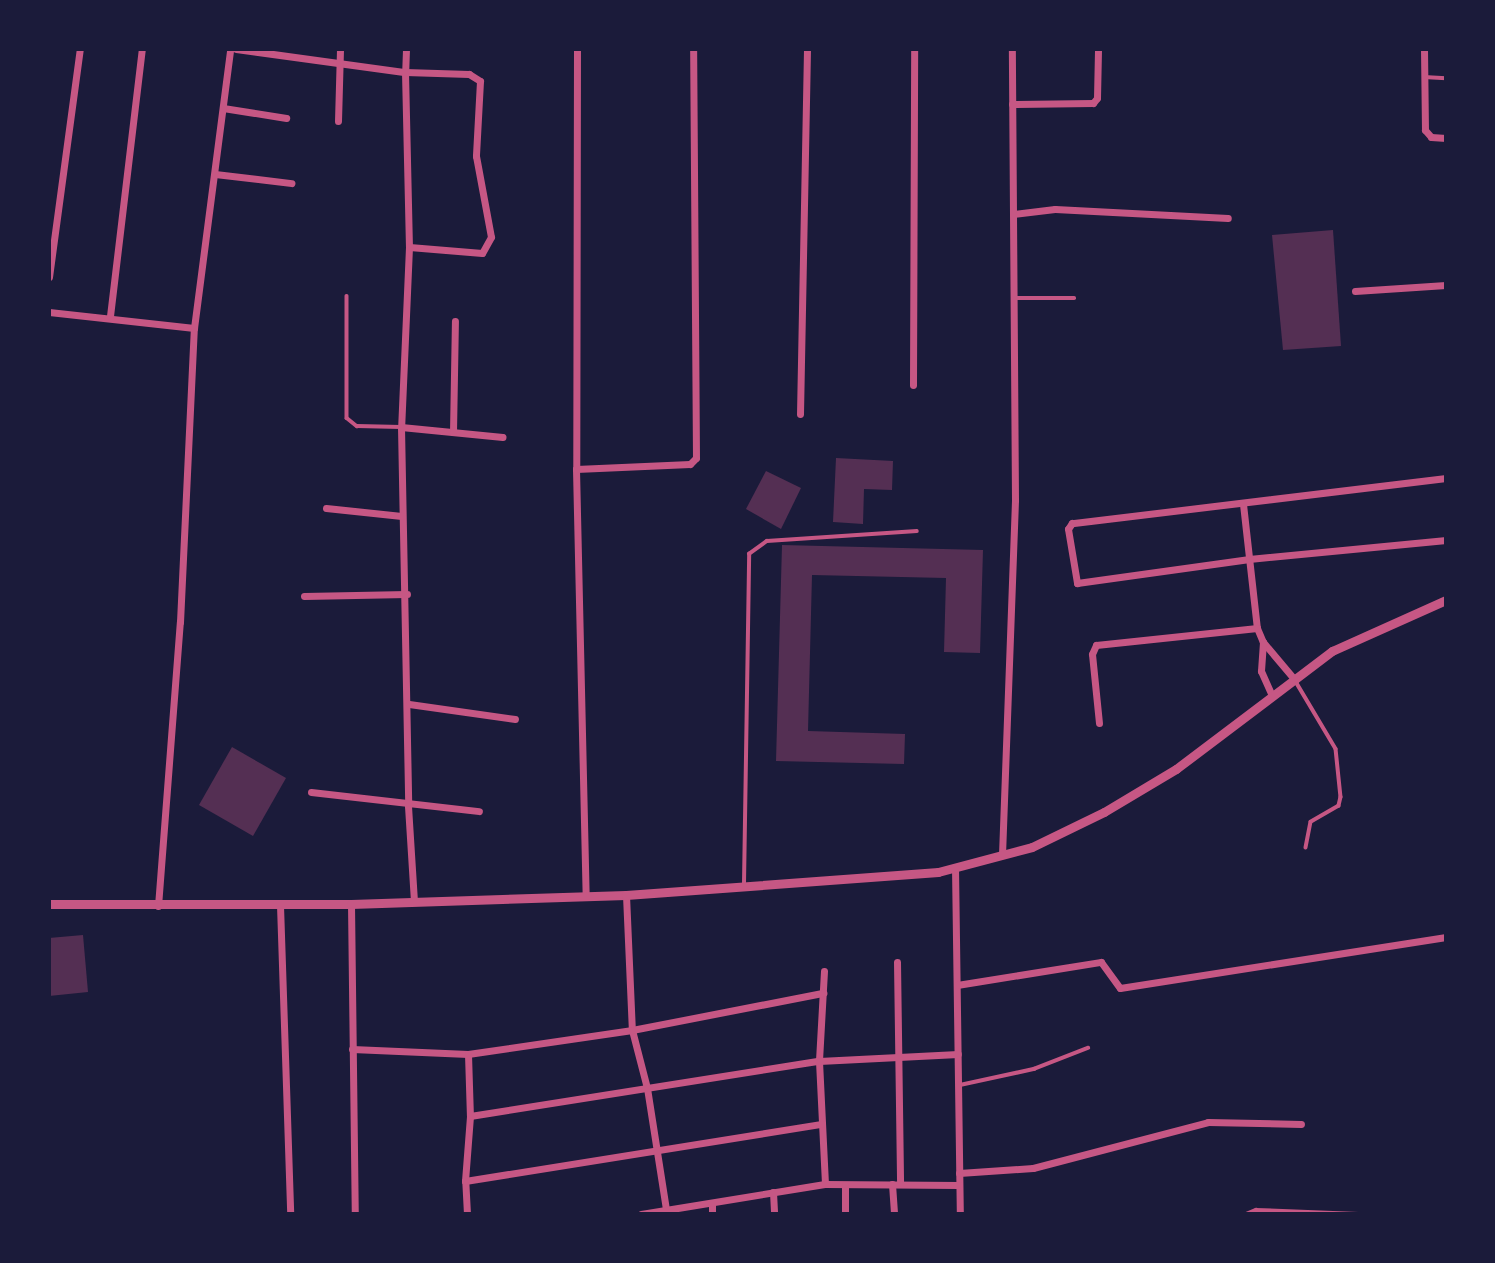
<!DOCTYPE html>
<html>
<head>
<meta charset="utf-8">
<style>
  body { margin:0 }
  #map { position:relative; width:1495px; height:1263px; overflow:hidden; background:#1b1b3a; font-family:"Open Sans",sans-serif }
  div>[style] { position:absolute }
  .building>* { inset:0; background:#542f53 }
  .service>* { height:3.5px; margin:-1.75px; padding:0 1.75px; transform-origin:1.75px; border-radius:1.75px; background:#c65784 }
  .minor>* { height:7px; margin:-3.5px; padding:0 3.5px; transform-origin:3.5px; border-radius:3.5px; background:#c65784 }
  .tertiary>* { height:9px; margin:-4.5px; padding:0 4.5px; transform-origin:4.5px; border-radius:4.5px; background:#c65784 }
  span { translate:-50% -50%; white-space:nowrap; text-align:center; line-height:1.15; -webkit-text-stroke:7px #1b1b3a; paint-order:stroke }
  .frame { position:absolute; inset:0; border:51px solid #1b1b3a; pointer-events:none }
</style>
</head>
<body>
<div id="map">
  <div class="building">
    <div style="clip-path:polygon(1333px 230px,1341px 346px,1283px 350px,1272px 235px)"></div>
    <div style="clip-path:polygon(836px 458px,893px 461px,892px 490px,864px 489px,863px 524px,833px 522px)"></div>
    <div style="clip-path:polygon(766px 471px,801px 488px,781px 529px,746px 509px)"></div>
    <div style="clip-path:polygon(782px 545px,983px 550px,980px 653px,944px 652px,946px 578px,812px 575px,808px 731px,905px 734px,904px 764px,776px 761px)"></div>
    <div style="clip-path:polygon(232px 747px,286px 778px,253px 836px,199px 805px)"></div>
    <div style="clip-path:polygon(83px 935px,88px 992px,49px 996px,49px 938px)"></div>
  </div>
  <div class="service">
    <div style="left:1424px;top:77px;width:22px;rotate:3deg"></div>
    <div style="left:347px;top:296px;width:122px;rotate:90deg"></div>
    <div style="left:347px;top:418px;width:13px;rotate:39deg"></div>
    <div style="left:357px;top:426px;width:44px;rotate:1.3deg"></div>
    <div style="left:1014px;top:298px;width:60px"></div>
    <div style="left:1295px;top:680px;width:80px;rotate:59.3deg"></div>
    <div style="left:1336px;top:749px;width:48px;rotate:84.1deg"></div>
    <div style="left:1341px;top:797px;width:9px;rotate:103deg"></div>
    <div style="left:1339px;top:806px;width:32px;rotate:150deg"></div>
    <div style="left:1311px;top:822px;width:26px;rotate:101deg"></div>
    <div style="left:744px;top:884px;width:330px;rotate:-89.1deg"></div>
    <div style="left:749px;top:554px;width:22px;rotate:-36deg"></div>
    <div style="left:767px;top:541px;width:150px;rotate:-3.8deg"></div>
    <div style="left:960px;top:1085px;width:76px;rotate:-12.2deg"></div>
    <div style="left:1034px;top:1069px;width:58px;rotate:-21.3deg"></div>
    <div style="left:1246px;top:1214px;width:11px;rotate:-22deg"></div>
    <div style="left:1256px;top:1210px;width:102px;rotate:2.2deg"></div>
  </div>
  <div class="minor">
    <div style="left:236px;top:49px;width:171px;rotate:7.8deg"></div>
    <div style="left:405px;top:72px;width:175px;rotate:88.7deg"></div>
    <div style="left:409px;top:247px;width:180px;rotate:92.5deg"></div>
    <div style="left:401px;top:427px;width:379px;rotate:88.9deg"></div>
    <div style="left:408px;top:806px;width:95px;rotate:86.4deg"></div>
    <div style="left:406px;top:49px;width:23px;rotate:92deg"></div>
    <div style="left:405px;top:72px;width:64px;rotate:1.8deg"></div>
    <div style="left:469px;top:74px;width:13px;rotate:32deg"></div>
    <div style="left:480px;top:81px;width:75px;rotate:93.1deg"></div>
    <div style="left:476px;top:156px;width:82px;rotate:79.5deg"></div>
    <div style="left:491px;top:237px;width:18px;rotate:119deg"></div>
    <div style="left:482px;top:253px;width:73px;rotate:-175.3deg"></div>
    <div style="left:577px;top:49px;width:420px;rotate:90.1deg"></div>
    <div style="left:576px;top:469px;width:427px;rotate:88.7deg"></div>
    <div style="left:1424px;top:49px;width:81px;rotate:89.3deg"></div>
    <div style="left:1425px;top:130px;width:9px;rotate:49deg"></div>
    <div style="left:1431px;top:137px;width:15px;rotate:4deg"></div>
    <div style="left:1012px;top:104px;width:81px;rotate:-0.7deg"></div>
    <div style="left:1093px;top:103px;width:6px;rotate:-51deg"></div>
    <div style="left:1097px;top:98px;width:49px;rotate:-88.8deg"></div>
    <div style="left:223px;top:108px;width:64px;rotate:9deg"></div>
    <div style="left:338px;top:121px;width:72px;rotate:-88.4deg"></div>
    <div style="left:215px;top:174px;width:77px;rotate:6.8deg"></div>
    <div style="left:1013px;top:214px;width:42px;rotate:-6.8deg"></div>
    <div style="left:1055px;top:209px;width:173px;rotate:3deg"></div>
    <div style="left:49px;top:277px;width:230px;rotate:-82.3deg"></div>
    <div style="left:1355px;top:291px;width:91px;rotate:-3.8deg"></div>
    <div style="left:49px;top:312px;width:146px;rotate:6.3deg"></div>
    <div style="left:110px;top:316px;width:269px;rotate:-83.2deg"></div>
    <div style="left:913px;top:385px;width:336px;rotate:-89.8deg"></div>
    <div style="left:800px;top:414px;width:365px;rotate:-88.9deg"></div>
    <div style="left:401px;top:427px;width:102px;rotate:5.6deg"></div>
    <div style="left:453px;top:432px;width:111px;rotate:-89deg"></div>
    <div style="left:576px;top:469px;width:114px;rotate:-2.5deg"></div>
    <div style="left:690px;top:464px;width:8px;rotate:-45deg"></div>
    <div style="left:696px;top:458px;width:409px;rotate:-90.4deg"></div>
    <div style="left:1446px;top:478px;width:377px;rotate:173.1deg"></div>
    <div style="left:1072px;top:523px;width:7px;rotate:124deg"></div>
    <div style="left:1068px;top:529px;width:55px;rotate:80.5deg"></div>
    <div style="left:1077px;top:583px;width:174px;rotate:-7.9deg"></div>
    <div style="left:1249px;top:559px;width:198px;rotate:-5.5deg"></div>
    <div style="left:1243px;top:504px;width:125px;rotate:83.6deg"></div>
    <div style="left:1257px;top:628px;width:15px;rotate:67deg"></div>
    <div style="left:1263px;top:642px;width:50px;rotate:49.9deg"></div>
    <div style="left:326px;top:508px;width:76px;rotate:6deg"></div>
    <div style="left:304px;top:596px;width:103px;rotate:-1.1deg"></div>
    <div style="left:1263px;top:642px;width:29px;rotate:94deg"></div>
    <div style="left:1261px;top:671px;width:27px;rotate:66deg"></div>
    <div style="left:409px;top:704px;width:107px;rotate:8.1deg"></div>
    <div style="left:1099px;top:723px;width:69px;rotate:-95.8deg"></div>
    <div style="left:1092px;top:654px;width:10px;rotate:-66deg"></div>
    <div style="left:1096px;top:645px;width:162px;rotate:-6deg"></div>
    <div style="left:311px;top:792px;width:169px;rotate:6.5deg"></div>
    <div style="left:1002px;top:855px;width:355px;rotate:-87.9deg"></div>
    <div style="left:1015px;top:500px;width:451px;rotate:-90.4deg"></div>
    <div style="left:955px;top:867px;width:347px;rotate:89.2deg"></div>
    <div style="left:626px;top:895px;width:135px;rotate:87.5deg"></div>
    <div style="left:632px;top:1030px;width:60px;rotate:75.5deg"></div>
    <div style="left:647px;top:1088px;width:123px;rotate:81.1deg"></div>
    <div style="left:351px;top:904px;width:310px;rotate:89.3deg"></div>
    <div style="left:280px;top:905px;width:309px;rotate:88.1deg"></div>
    <div style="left:158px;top:906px;width:285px;rotate:-85.6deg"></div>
    <div style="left:180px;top:622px;width:294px;rotate:-87.3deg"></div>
    <div style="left:194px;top:328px;width:281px;rotate:-82.6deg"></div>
    <div style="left:897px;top:962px;width:222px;rotate:89.2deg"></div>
    <div style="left:824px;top:971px;width:90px;rotate:93.2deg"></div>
    <div style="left:819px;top:1061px;width:123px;rotate:87.2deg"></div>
    <div style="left:957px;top:985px;width:146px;rotate:-9.1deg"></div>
    <div style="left:1101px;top:962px;width:32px;rotate:54deg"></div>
    <div style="left:1120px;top:988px;width:330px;rotate:-8.9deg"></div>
    <div style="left:352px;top:1049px;width:116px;rotate:2.5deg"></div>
    <div style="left:468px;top:1054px;width:166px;rotate:-8.3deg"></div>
    <div style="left:632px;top:1030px;width:195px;rotate:-11deg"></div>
    <div style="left:468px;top:1054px;width:62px;rotate:88.2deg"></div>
    <div style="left:959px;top:1173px;width:74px;rotate:-3.9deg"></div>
    <div style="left:1033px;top:1168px;width:181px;rotate:-14.7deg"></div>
    <div style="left:1208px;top:1122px;width:93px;rotate:1.2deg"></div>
    <div style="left:465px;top:1181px;width:361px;rotate:-9.1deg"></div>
    <div style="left:892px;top:1184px;width:30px;rotate:86deg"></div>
    <div style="left:773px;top:1192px;width:22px;rotate:87deg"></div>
    <div style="left:712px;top:1203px;width:11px;rotate:90deg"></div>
    <div style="left:467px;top:1214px;width:33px;rotate:-93deg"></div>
    <div style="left:465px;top:1181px;width:65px;rotate:-85.6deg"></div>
    <div style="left:470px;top:1116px;width:353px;rotate:-9deg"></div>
    <div style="left:819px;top:1061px;width:139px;rotate:-2.9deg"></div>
    <div style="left:641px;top:1214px;width:186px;rotate:-9.3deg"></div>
    <div style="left:825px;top:1184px;width:134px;rotate:0.4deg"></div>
    <div style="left:845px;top:1214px;width:29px;rotate:-90deg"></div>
  </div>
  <div class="tertiary">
    <div style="left:49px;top:904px;width:302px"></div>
    <div style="left:351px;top:904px;width:275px;rotate:-1.9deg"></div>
    <div style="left:626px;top:895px;width:313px;rotate:-4.2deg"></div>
    <div style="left:938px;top:872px;width:97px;rotate:-14.9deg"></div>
    <div style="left:1032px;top:847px;width:80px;rotate:-25.9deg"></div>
    <div style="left:1104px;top:812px;width:84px;rotate:-30.8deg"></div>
    <div style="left:1176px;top:769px;width:196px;rotate:-37.1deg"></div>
    <div style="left:1332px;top:651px;width:125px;rotate:-24.1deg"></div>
  </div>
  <div class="frame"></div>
</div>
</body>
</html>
